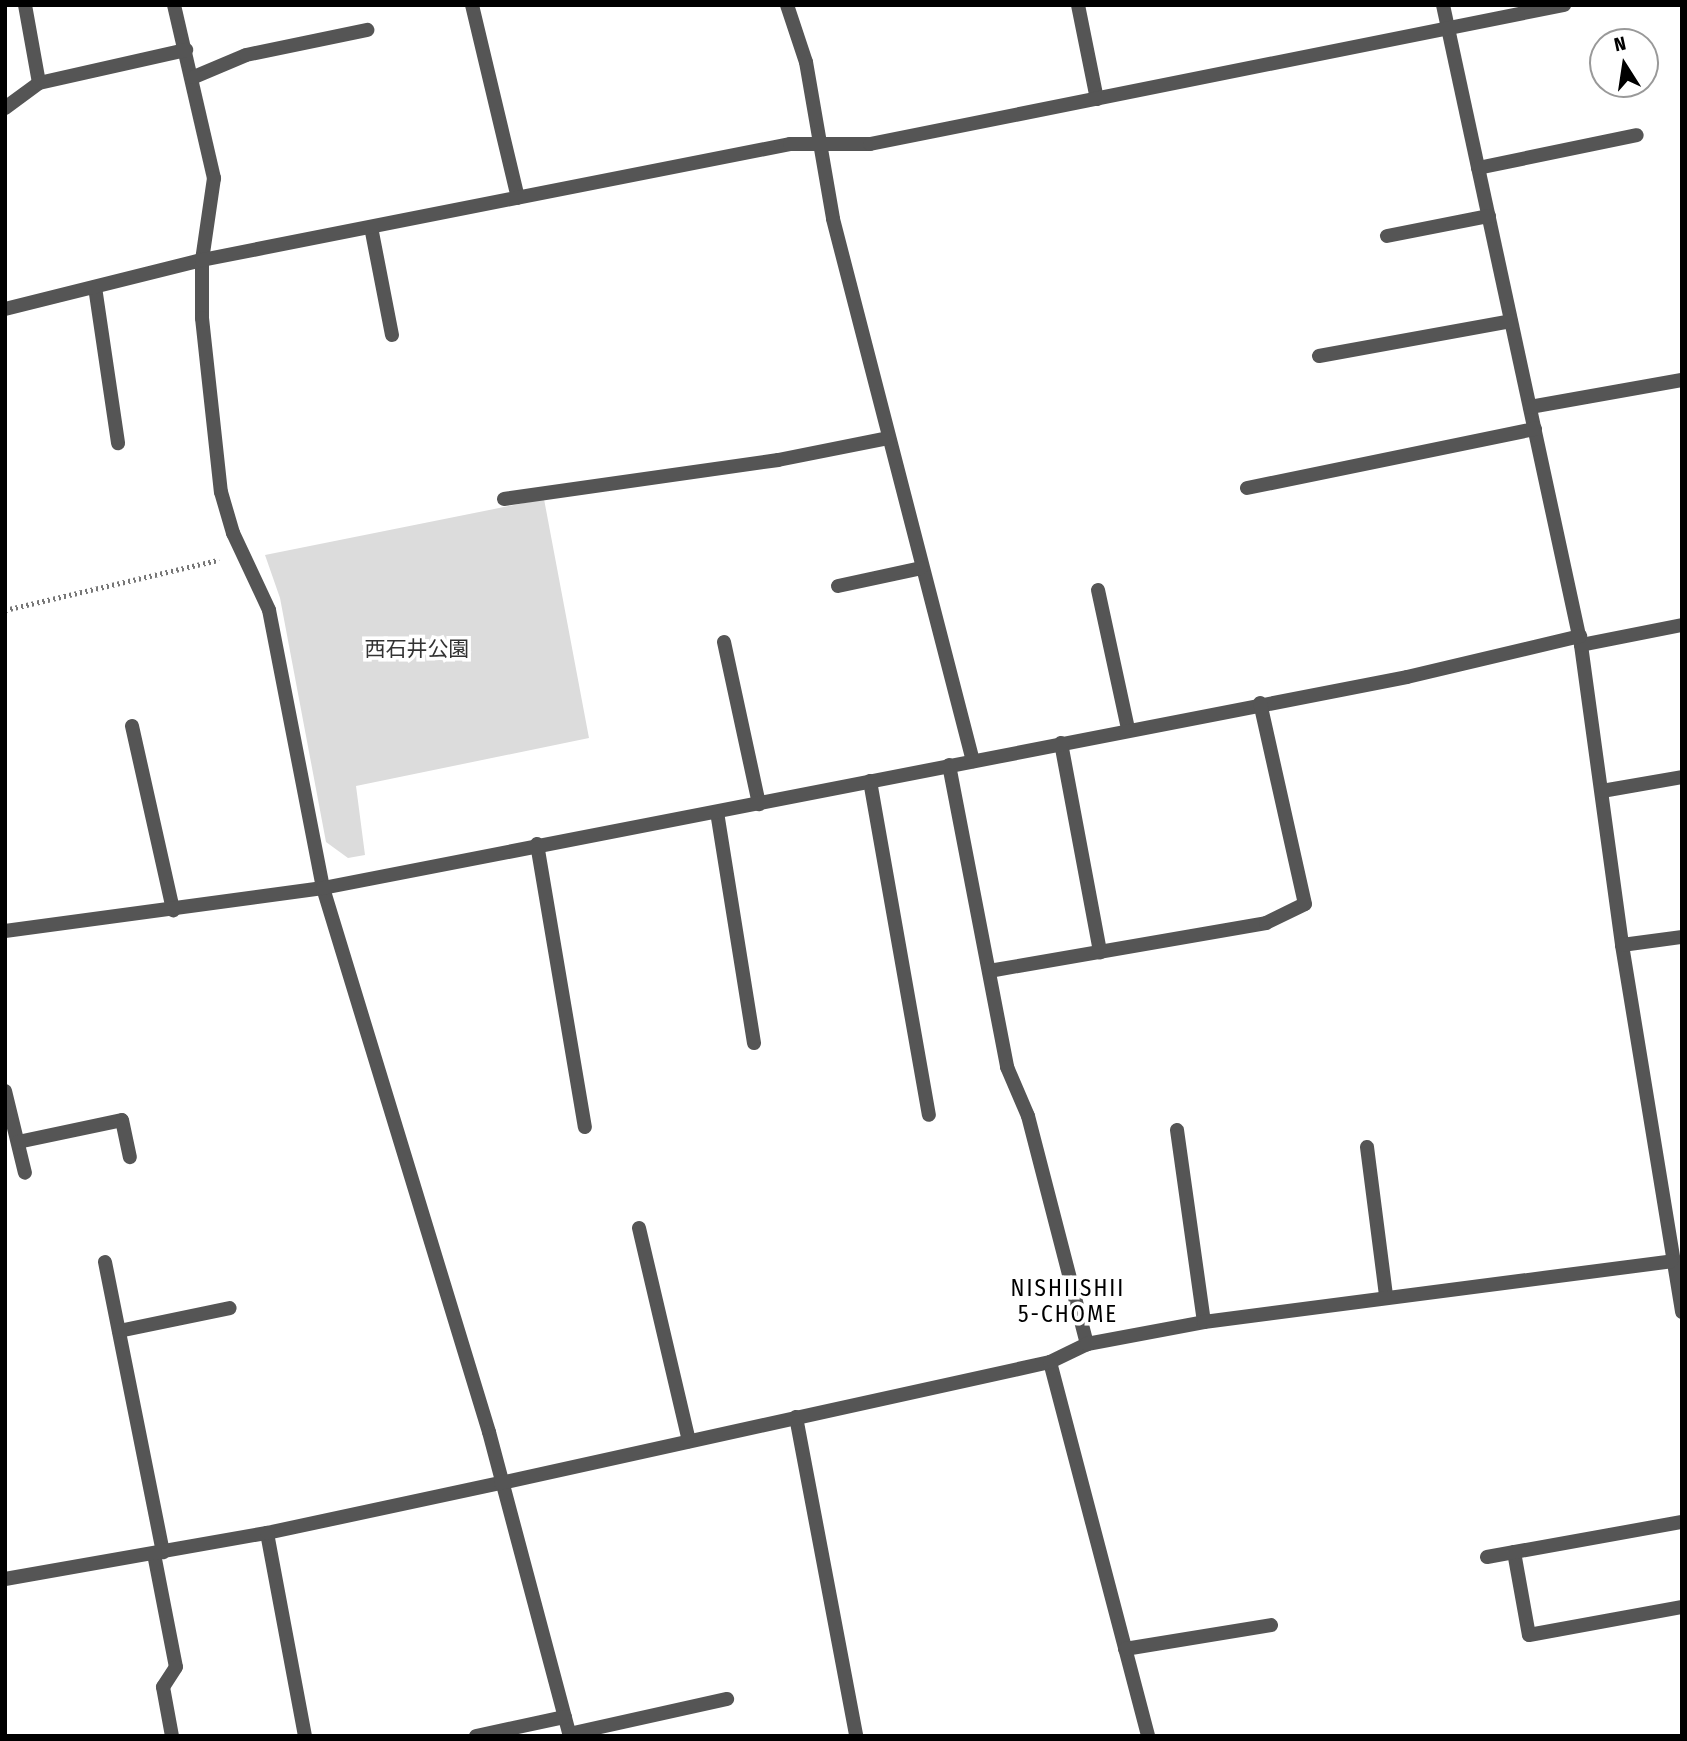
<!DOCTYPE html>
<html>
<head>
<meta charset="utf-8">
<style>
  body { margin:0 }
  #map { position:relative; width:1687px; height:1741px; overflow:hidden; background:#fff; font-family:"Fira Sans Condensed","Noto Sans JP",sans-serif }
  div>[style] { position:absolute }
  .green>* { inset:0; background:#dcdcdc }
  .path>* { height:4.5px; margin-top:-2.25px; transform-origin:0; background:repeating-linear-gradient(90deg,#777 0 2px,transparent 0 5.5px) }
  .minor>* { height:14px; margin:-7px; padding:0 7px; transform-origin:7px; border-radius:7px; background:#555 }
  span { translate:-50% -50%; white-space:nowrap; text-align:center; line-height:1.15; -webkit-text-stroke:7px #fff; paint-order:stroke }
  .park-label { font-size:21px; color:#333 }
  .neighbourhood-label { font-size:23px; color:#000; letter-spacing:2px }
  .frame { position:absolute; inset:0; border:7px solid #000; pointer-events:none }
  .north { position:absolute; left:1589px; top:28px; width:70px; height:70px; box-sizing:border-box; background:#fff; border:2px solid #999; border-radius:50%; rotate:348deg; font-size:19px; font-weight:700; line-height:28px; text-align:center; color:#000 }
  .north::after { content:''; display:block; margin:auto; width:24px; height:32px; background:#000; clip-path:polygon(50% 0,100% 100%,50% 72%,0 100%) }
</style>
</head>
<body>
<div id="map">
  <div class="green">
    <div style="clip-path:polygon(544px 499px,589px 738px,356px 786px,365px 855px,348px 858px,326px 842px,280px 598px,265px 555px)"></div>
  </div>
  <div class="path">
    <div style="left:5px;top:610px;width:220px;rotate:-13.2deg"></div>
  </div>
  <div class="minor">
    <div style="left:25px;top:5px;width:79px;rotate:79.8deg"></div>
    <div style="left:174px;top:5px;width:178px;rotate:77deg"></div>
    <div style="left:214px;top:178px;width:83px;rotate:98.3deg"></div>
    <div style="left:202px;top:260px;width:58px;rotate:90deg"></div>
    <div style="left:202px;top:318px;width:175px;rotate:83.8deg"></div>
    <div style="left:221px;top:492px;width:43px;rotate:73.7deg"></div>
    <div style="left:233px;top:533px;width:85px;rotate:64.9deg"></div>
    <div style="left:269px;top:610px;width:283px;rotate:79deg"></div>
    <div style="left:323px;top:888px;width:569px;rotate:73.03deg"></div>
    <div style="left:489px;top:1432px;width:315px;rotate:75.1deg"></div>
    <div style="left:472px;top:5px;width:198px;rotate:76.6deg"></div>
    <div style="left:787px;top:5px;width:60px;rotate:71.6deg"></div>
    <div style="left:806px;top:62px;width:159px;rotate:80.2deg"></div>
    <div style="left:833px;top:219px;width:560px;rotate:75.52deg"></div>
    <div style="left:1078px;top:5px;width:96px;rotate:78.6deg"></div>
    <div style="left:1443px;top:5px;width:655px;rotate:77.83deg"></div>
    <div style="left:1581px;top:645px;width:303px;rotate:82.2deg"></div>
    <div style="left:1622px;top:945px;width:372px;rotate:80.7deg"></div>
    <div style="left:194px;top:77px;width:56px;rotate:-22.9deg"></div>
    <div style="left:246px;top:55px;width:124px;rotate:-11.7deg"></div>
    <div style="left:5px;top:108px;width:42px;rotate:-36.3deg"></div>
    <div style="left:39px;top:83px;width:151px;rotate:-12.7deg"></div>
    <div style="left:1478px;top:168px;width:162px;rotate:-11.7deg"></div>
    <div style="left:371px;top:227px;width:110px;rotate:79deg"></div>
    <div style="left:1387px;top:236px;width:104px;rotate:-11.1deg"></div>
    <div style="left:95px;top:287px;width:158px;rotate:81.6deg"></div>
    <div style="left:5px;top:309px;width:203px;rotate:-14deg"></div>
    <div style="left:202px;top:260px;width:599px;rotate:-11.16deg"></div>
    <div style="left:790px;top:144px;width:80px"></div>
    <div style="left:870px;top:144px;width:708px;rotate:-11.33deg"></div>
    <div style="left:1319px;top:356px;width:195px;rotate:-10.3deg"></div>
    <div style="left:1530px;top:407px;width:154px;rotate:-10.1deg"></div>
    <div style="left:1247px;top:488px;width:294px;rotate:-11.6deg"></div>
    <div style="left:504px;top:499px;width:277px;rotate:-8.1deg"></div>
    <div style="left:778px;top:460px;width:112px;rotate:-11.3deg"></div>
    <div style="left:838px;top:586px;width:85px;rotate:-12.2deg"></div>
    <div style="left:1098px;top:590px;width:142px;rotate:77.8deg"></div>
    <div style="left:724px;top:642px;width:166px;rotate:77.8deg"></div>
    <div style="left:1581px;top:645px;width:103px;rotate:-11.2deg"></div>
    <div style="left:132px;top:726px;width:189px;rotate:77.4deg"></div>
    <div style="left:1061px;top:743px;width:213px;rotate:79.4deg"></div>
    <div style="left:949px;top:765px;width:308px;rotate:79.1deg"></div>
    <div style="left:1007px;top:1067px;width:53px;rotate:66.8deg"></div>
    <div style="left:1028px;top:1116px;width:236px;rotate:75.5deg"></div>
    <div style="left:870px;top:781px;width:339px;rotate:80deg"></div>
    <div style="left:1602px;top:791px;width:81px;rotate:-9.9deg"></div>
    <div style="left:717px;top:812px;width:234px;rotate:80.9deg"></div>
    <div style="left:537px;top:844px;width:287px;rotate:80.4deg"></div>
    <div style="left:5px;top:931px;width:321px;rotate:-7.7deg"></div>
    <div style="left:323px;top:888px;width:1104px;rotate:-11.01deg"></div>
    <div style="left:1407px;top:677px;width:178px;rotate:-13.3deg"></div>
    <div style="left:1622px;top:945px;width:61px;rotate:-7.6deg"></div>
    <div style="left:989px;top:971px;width:281px;rotate:-9.8deg"></div>
    <div style="left:1266px;top:923px;width:43px;rotate:-26deg"></div>
    <div style="left:1305px;top:904px;width:206px;rotate:-102.6deg"></div>
    <div style="left:5px;top:1091px;width:84px;rotate:76.3deg"></div>
    <div style="left:1177px;top:1130px;width:194px;rotate:82deg"></div>
    <div style="left:18px;top:1142px;width:106px;rotate:-11.9deg"></div>
    <div style="left:122px;top:1120px;width:38px;rotate:78deg"></div>
    <div style="left:1367px;top:1147px;width:150px;rotate:82.7deg"></div>
    <div style="left:639px;top:1228px;width:219px;rotate:76.8deg"></div>
    <div style="left:105px;top:1262px;width:296px;rotate:78.7deg"></div>
    <div style="left:119px;top:1331px;width:113px;rotate:-11.7deg"></div>
    <div style="left:1050px;top:1362px;width:387px;rotate:75.3deg"></div>
    <div style="left:796px;top:1417px;width:325px;rotate:79.3deg"></div>
    <div style="left:267px;top:1533px;width:207px;rotate:79.4deg"></div>
    <div style="left:1514px;top:1552px;width:84px;rotate:79.8deg"></div>
    <div style="left:1529px;top:1635px;width:156px;rotate:-10.4deg"></div>
    <div style="left:154px;top:1554px;width:115px;rotate:79deg"></div>
    <div style="left:176px;top:1667px;width:24px;rotate:123deg"></div>
    <div style="left:163px;top:1687px;width:50px;rotate:79.6deg"></div>
    <div style="left:1487px;top:1557px;width:198px;rotate:-10.2deg"></div>
    <div style="left:5px;top:1579px;width:266px;rotate:-10deg"></div>
    <div style="left:267px;top:1533px;width:239px;rotate:-12.1deg"></div>
    <div style="left:501px;top:1483px;width:562px;rotate:-12.43deg"></div>
    <div style="left:1050px;top:1362px;width:41px;rotate:-25.9deg"></div>
    <div style="left:1087px;top:1344px;width:119px;rotate:-10.6deg"></div>
    <div style="left:1204px;top:1322px;width:471px;rotate:-7.4deg"></div>
    <div style="left:1125px;top:1649px;width:148px;rotate:-9.3deg"></div>
    <div style="left:569px;top:1734px;width:162px;rotate:-12.5deg"></div>
    <div style="left:476px;top:1736px;width:91px;rotate:-12.1deg"></div>
  </div>
  <div class="park-label">
    <span style="left:417px;top:649px">西石井公園</span>
  </div>
  <div class="neighbourhood-label">
    <span style="left:1068px;top:1301px">NISHIISHII<br>5-CHOME</span>
  </div>
  <div class="frame"></div>
  <div class="north">N</div>
</div>
</body>
</html>
